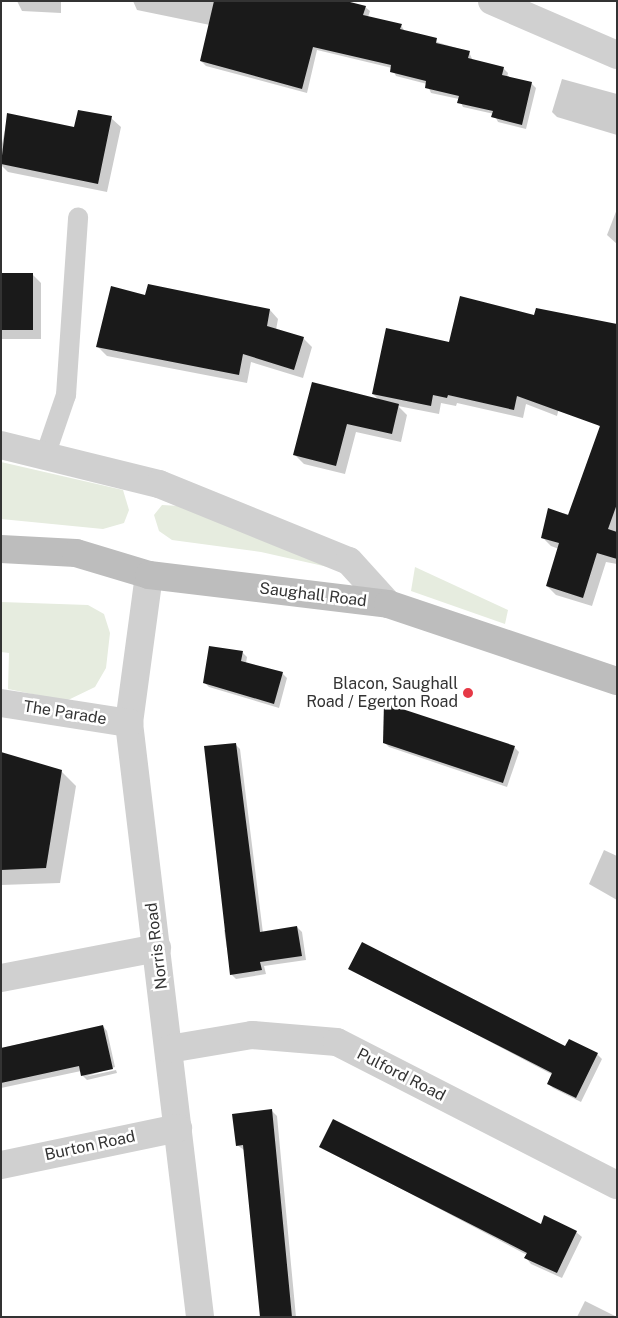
<!DOCTYPE html>
<html>
<head>
<meta charset="utf-8">
<style>
  body { margin:0 }
  #map { position:relative; width:618px; height:1318px; overflow:hidden; background:#fff; font-family:"Public Sans",sans-serif }
  div>[style] { position:absolute }
  .green>* { inset:0; background:#e6ecdf }
  .shadow>* { inset:0; background:#0003 }
  .building>* { inset:0; background:#1a1a1a }
  .lane>* { height:20px; margin:-10px; padding:0 10px; transform-origin:10px; border-radius:10px; background:#d0d0d0 }
  .street>* { height:28px; margin:-14px; padding:0 14px; transform-origin:14px; border-radius:14px; background:#d0d0d0 }
  .secondary>* { height:28px; margin:-14px; padding:0 14px; transform-origin:14px; border-radius:14px; background:#bdbdbd }
  .dots>* { width:14px; height:14px; translate:-50% -50%; box-sizing:border-box; border:2px solid #fff; border-radius:50% }
  span { translate:-50% -50%; white-space:nowrap; text-align:center; line-height:1.15; -webkit-text-stroke:5px #fff; paint-order:stroke }
  .street-label { font-size:16px; color:#333 }
  .poi-label { font-size:16px; color:#333 }
  .right { translate:-100% -50%; text-align:right }
  .frame { position:absolute; inset:0; border:2px solid #333; pointer-events:none }
</style>
</head>
<body>
<div id="map">
  <div class="green">
    <div style="clip-path:polygon(1px 462px,123px 490px,129px 510px,124px 523px,103px 529px,1px 519px)"></div>
    <div style="clip-path:polygon(162px 505px,180px 506px,368px 576px,261px 552px,172px 540px,159px 531px,154px 515px)"></div>
    <div style="clip-path:polygon(415px 567px,508px 610px,505px 624px,411px 591px)"></div>
    <div style="clip-path:polygon(1px 602px,88px 605px,104px 614px,110px 633px,106px 668px,95px 687px,66px 701px,8px 689px,9px 653px,1px 652px)"></div>
  </div>
  <div class="shadow">
    <div style="clip-path:polygon(17px 1px,61px 1px,61px 13px,22px 11px)"></div>
    <div style="clip-path:polygon(133px 1px,319px 1px,365px 7px,370px 11px,368px 17px,401px 25px,405px 32px,469px 52px,473px 61px,503px 68px,508px 73px,507px 78px,531px 83px,536px 88px,526px 129px,498px 122px,494px 114px,463px 107px,459px 99px,431px 93px,427px 84px,396px 76px,392px 68px,317px 50px,307px 93px,206px 66px,201px 61px,210px 25px,137px 10px)"></div>
    <div style="clip-path:polygon(562px 79px,617px 94px,617px 135px,557px 117px,552px 112px)"></div>
    <div style="clip-path:polygon(8px 114px,75px 128px,111px 118px,121px 127px,107px 192px,8px 172px,1px 165px,1px 149px)"></div>
    <div style="clip-path:polygon(617px 209px,617px 244px,607px 235px)"></div>
    <div style="clip-path:polygon(1px 274px,32px 274px,41px 283px,41px 339px,1px 339px)"></div>
    <div style="clip-path:polygon(146px 297px,270px 310px,278px 319px,276px 330px,303px 338px,312px 347px,303px 378px,251px 362px,247px 383px,107px 356px,98px 347px)"></div>
    <div style="clip-path:polygon(535px 316px,579px 325px,557px 416px,526px 404px,523px 418px,457px 403px,456px 406px,441px 403px,439px 414px,398px 406px,407px 415px,401px 442px,356px 432px,345px 474px,304px 464px,294px 454px,380px 401px,373px 394px,450px 343px)"></div>
    <div style="clip-path:polygon(617px 365px,617px 564px,606px 562px,592px 606px,556px 595px,547px 586px,559px 549px,551px 546px,542px 537px,549px 510px,571px 515px,601px 428px,598px 425px)"></div>
    <div style="clip-path:polygon(242px 652px,247px 657px,246px 663px,282px 673px,287px 678px,279px 708px,209px 687px,204px 682px)"></div>
    <div style="clip-path:polygon(385px 704px,515px 748px,519px 752px,507px 787px,389px 747px,384px 742px)"></div>
    <div style="clip-path:polygon(235px 744px,240px 749px,263px 933px,297px 927px,302px 932px,306px 960px,264px 966px,266px 974px,236px 979px,231px 974px,224px 930px,228px 930px)"></div>
    <div style="clip-path:polygon(1px 754px,61px 771px,76px 786px,60px 883px,1px 885px)"></div>
    <div style="clip-path:polygon(604px 850px,617px 856px,617px 900px,589px 884px)"></div>
    <div style="clip-path:polygon(350px 968px,566px 1048px,597px 1054px,602px 1059px,581px 1102px,553px 1088px,548px 1083px,553px 1075px)"></div>
    <div style="clip-path:polygon(103px 1026px,107px 1031px,115px 1067px,84px 1077px,116px 1070px,117px 1073px,87px 1080px,82px 1075px,81px 1071px,1px 1088px,1px 1048px)"></div>
    <div style="clip-path:polygon(272px 1111px,277px 1116px,296px 1317px,261px 1317px,244px 1150px,237px 1145px)"></div>
    <div style="clip-path:polygon(320px 1146px,541px 1225px,576px 1232px,582px 1237px,562px 1278px,531px 1264px,526px 1258px,527px 1255px)"></div>
    <div style="clip-path:polygon(585px 1301px,617px 1317px,577px 1317px)"></div>
  </div>
  <div class="building">
    <div style="clip-path:polygon(214px 1px,346px 1px,366px 6px,363px 15px,402px 24px,400px 29px,437px 38px,436px 43px,470px 51px,468px 58px,504px 67px,502px 75px,532px 82px,522px 125px,491px 117px,493px 111px,457px 103px,459px 96px,425px 88px,426px 81px,390px 72px,391px 65px,313px 47px,302px 89px,200px 61px)"></div>
    <div style="clip-path:polygon(78px 110px,112px 116px,98px 184px,1px 164px,7px 113px,74px 127px)"></div>
    <div style="clip-path:polygon(1px 273px,33px 273px,33px 330px,1px 330px)"></div>
    <div style="clip-path:polygon(148px 284px,270px 309px,267px 326px,304px 337px,294px 370px,243px 354px,239px 375px,96px 347px,111px 286px,145px 295px)"></div>
    <div style="clip-path:polygon(460px 296px,534px 315px,536px 308px,617px 324px,617px 504px,608px 529px,605px 528px,617px 532px,617px 559px,597px 553px,583px 598px,546px 586px,559px 543px,541px 538px,548px 508px,568px 515px,600px 426px,517px 396px,514px 410px,448px 395px,447px 398px,433px 395px,431px 406px,372px 394px,386px 328px,449px 342px)"></div>
    <div style="clip-path:polygon(312px 382px,399px 404px,392px 434px,347px 424px,336px 466px,293px 455px)"></div>
    <div style="clip-path:polygon(209px 646px,243px 651px,241px 661px,283px 672px,274px 704px,203px 683px)"></div>
    <div style="clip-path:polygon(384px 703px,515px 746px,503px 783px,383px 743px)"></div>
    <div style="clip-path:polygon(236px 743px,260px 932px,297px 926px,302px 956px,260px 962px,262px 970px,230px 975px,204px 746px)"></div>
    <div style="clip-path:polygon(1px 752px,62px 770px,46px 868px,1px 870px)"></div>
    <div style="clip-path:polygon(362px 942px,565px 1046px,569px 1039px,598px 1053px,576px 1098px,547px 1084px,552px 1073px,348px 969px)"></div>
    <div style="clip-path:polygon(103px 1025px,113px 1069px,81px 1076px,79px 1066px,1px 1083px,1px 1048px)"></div>
    <div style="clip-path:polygon(272px 1109px,285px 1244px,292px 1317px,260px 1317px,243px 1145px,236px 1146px,232px 1114px)"></div>
    <div style="clip-path:polygon(333px 1119px,541px 1224px,544px 1215px,577px 1231px,557px 1273px,524px 1258px,527px 1253px,319px 1147px)"></div>
  </div>
  <div class="lane">
    <div style="left:45px;top:456px;width:65px;rotate:-71deg"></div>
    <div style="left:66px;top:395px;width:178px;rotate:-86.1deg"></div>
  </div>
  <div class="street">
    <div style="left:492px;top:1px;width:136px;rotate:23.4deg"></div>
    <div style="left:1px;top:445px;width:163px;rotate:13.9deg"></div>
    <div style="left:159px;top:484px;width:205px;rotate:22.1deg"></div>
    <div style="left:349px;top:561px;width:58px;rotate:47.8deg"></div>
    <div style="left:149px;top:575px;width:149px;rotate:97.7deg"></div>
    <div style="left:129px;top:723px;width:598px;rotate:83.18deg"></div>
    <div style="left:1px;top:703px;width:130px;rotate:8.9deg"></div>
    <div style="left:1px;top:978px;width:159px;rotate:-10.9deg"></div>
    <div style="left:169px;top:1049px;width:84px;rotate:-9.6deg"></div>
    <div style="left:252px;top:1035px;width:85px;rotate:4.7deg"></div>
    <div style="left:337px;top:1042px;width:314px;rotate:27.1deg"></div>
    <div style="left:1px;top:1165px;width:181px;rotate:-11.8deg"></div>
  </div>
  <div class="secondary">
    <div style="left:1px;top:549px;width:75px;rotate:3.1deg"></div>
    <div style="left:76px;top:553px;width:76px;rotate:16.8deg"></div>
    <div style="left:149px;top:575px;width:241px;rotate:6.9deg"></div>
    <div style="left:388px;top:604px;width:242px;rotate:18.6deg"></div>
  </div>
  <div class="dots">
    <div style="left:468px;top:693px;background:#e63946"></div>
  </div>
  <div class="street-label">
    <span style="left:313px;top:595px;rotate:7deg">Saughall Road</span>
    <span style="left:65px;top:713px;rotate:9deg">The Parade</span>
    <span style="left:157px;top:946px;rotate:-97deg">Norris Road</span>
    <span style="left:401px;top:1075px;rotate:27deg">Pulford Road</span>
    <span style="left:90px;top:1146px;rotate:-12deg">Burton Road</span>
  </div>
  <div class="poi-label">
    <span class="right" style="left:458px;top:693px">Blacon, Saughall<br>Road / Egerton Road</span>
  </div>
  <div class="frame"></div>
</div>
</body>
</html>
